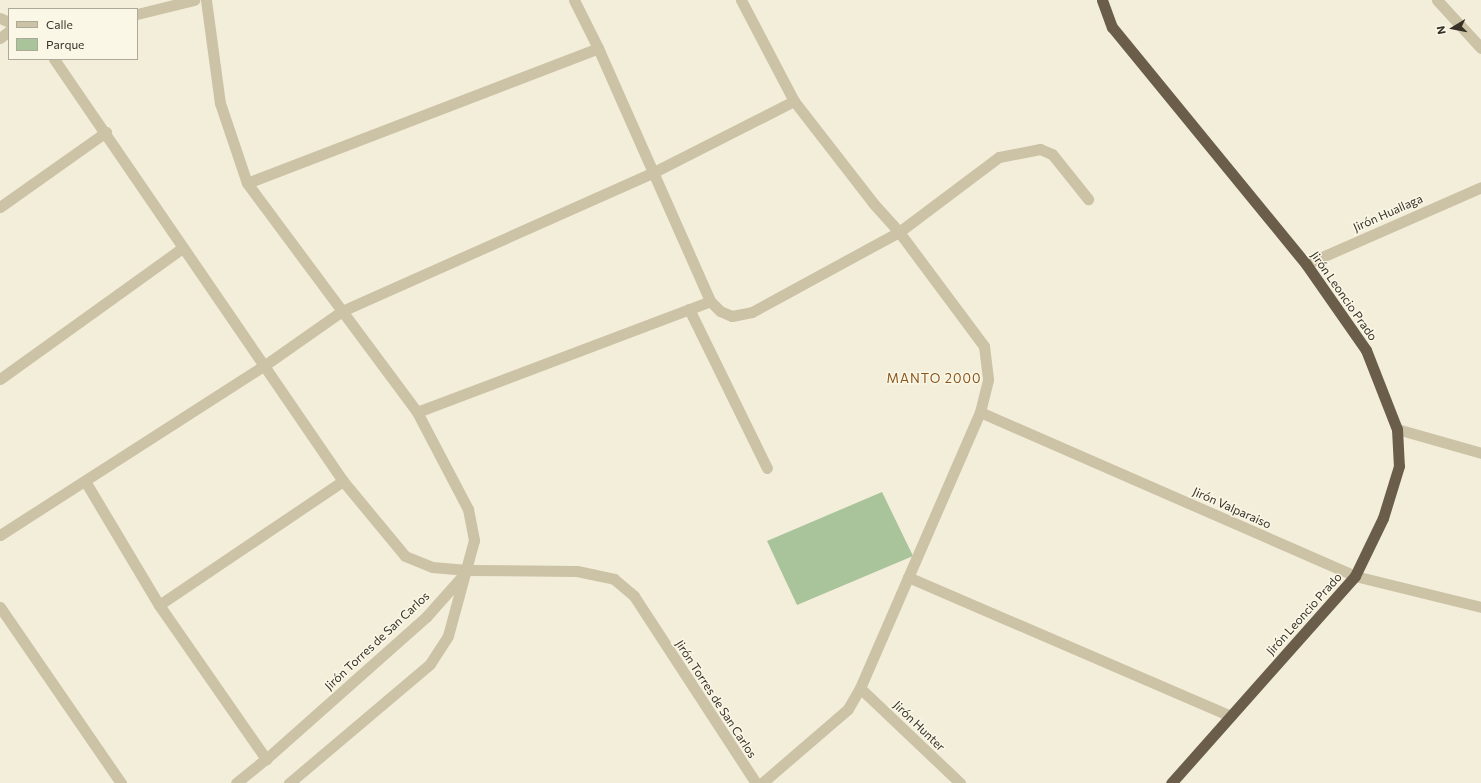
<!DOCTYPE html>
<html>
<head>
<meta charset="utf-8">
<style>
  body { margin:0 }
  #map { position:relative; width:1481px; height:783px; overflow:hidden; background:#f3eeda; font-family:Commissioner,sans-serif }
  div>[style] { position:absolute }
  .green>* { inset:0; background:#a9c39a }
  .minor>* { height:11px; margin:-5.5px; padding:0 5.5px; transform-origin:5.5px; border-radius:5.5px; background:#ccc2a6 }
  .trunk>* { height:11px; margin:-5.5px; padding:0 5.5px; transform-origin:5.5px; border-radius:5.5px; background:#6a5e4a }
  span { translate:-50% -50%; white-space:nowrap; text-align:center; line-height:1.15; -webkit-text-stroke:3px #faf7e7; paint-order:stroke }
  .street-label { font-size:12px; color:#373127 }
  .neighbourhood-label { font-size:13px; color:#8a561c; letter-spacing:1px }
  .legend { position:absolute; left:8px; top:8px; width:130px; height:52px; box-sizing:border-box; background:#faf7e7; border:1px solid #aca89a; margin:0; padding:5px 7px; list-style:none; font-size:12px; color:#373127 }
  .legend li { display:flex; align-items:center; gap:8px; height:20px }
  .legend b { width:20px; border:1px solid #aca89a }
  .north { position:absolute; left:1433px; top:8px; width:40px; height:40px; -webkit-text-stroke:3px #faf7e7; paint-order:stroke; rotate:260deg; font-size:11px; font-weight:700; line-height:16px; text-align:center; color:#373127 }
  .north::after { content:''; display:block; margin:auto; width:14px; height:18px; background:#373127; clip-path:polygon(50% 0,100% 100%,50% 72%,0 100%) }
</style>
</head>
<body>
<div id="map">
  <div class="green">
    <div style="clip-path:polygon(882px 492px,913px 556px,797px 605px,767px 541px)"></div>
  </div>
  <div class="minor">
    <div style="left:206px;top:0;width:104px;rotate:82.3deg"></div>
    <div style="left:220px;top:103px;width:84px;rotate:71.4deg"></div>
    <div style="left:247px;top:183px;width:285px;rotate:53.4deg"></div>
    <div style="left:417px;top:412px;width:110px;rotate:62.3deg"></div>
    <div style="left:468px;top:509px;width:32px;rotate:79deg"></div>
    <div style="left:474px;top:540px;width:99px;rotate:105.2deg"></div>
    <div style="left:448px;top:636px;width:33px;rotate:123deg"></div>
    <div style="left:430px;top:664px;width:185px;rotate:139.8deg"></div>
    <div style="left:574px;top:0;width:54px;rotate:63.4deg"></div>
    <div style="left:598px;top:48px;width:277px;rotate:66.1deg"></div>
    <div style="left:741px;top:0;width:114px;rotate:62.3deg"></div>
    <div style="left:794px;top:101px;width:129px;rotate:52.2deg"></div>
    <div style="left:873px;top:203px;width:39px;rotate:48deg"></div>
    <div style="left:899px;top:232px;width:142px;rotate:53.3deg"></div>
    <div style="left:984px;top:346px;width:34px;rotate:83deg"></div>
    <div style="left:988px;top:380px;width:33px;rotate:104deg"></div>
    <div style="left:980px;top:412px;width:301px;rotate:113.5deg"></div>
    <div style="left:860px;top:688px;width:24px;rotate:120deg"></div>
    <div style="left:848px;top:709px;width:113px;rotate:139.3deg"></div>
    <div style="left:1437px;top:0;width:65px;rotate:47.5deg"></div>
    <div style="left:137px;top:14px;width:59px;rotate:-13.8deg"></div>
    <div style="left:0;top:18px;width:10px;rotate:24deg"></div>
    <div style="left:0;top:38px;width:11px;rotate:-38deg"></div>
    <div style="left:54px;top:59px;width:511px;rotate:55.6deg"></div>
    <div style="left:343px;top:481px;width:97px;rotate:50.4deg"></div>
    <div style="left:405px;top:556px;width:29px;rotate:22deg"></div>
    <div style="left:432px;top:567px;width:35px;rotate:5deg"></div>
    <div style="left:467px;top:570px;width:110px;rotate:0.5deg"></div>
    <div style="left:577px;top:571px;width:38px;rotate:12deg"></div>
    <div style="left:614px;top:579px;width:26px;rotate:40deg"></div>
    <div style="left:634px;top:596px;width:223px;rotate:56.9deg"></div>
    <div style="left:247px;top:183px;width:376px;rotate:-21deg"></div>
    <div style="left:0;top:207px;width:130px;rotate:-35.3deg"></div>
    <div style="left:1306px;top:264px;width:191px;rotate:-23.7deg"></div>
    <div style="left:689px;top:309px;width:177px;rotate:63.9deg"></div>
    <div style="left:0;top:379px;width:224px;rotate:-35.7deg"></div>
    <div style="left:417px;top:412px;width:313px;rotate:-20.7deg"></div>
    <div style="left:710px;top:301px;width:14px;rotate:45deg"></div>
    <div style="left:720px;top:311px;width:13px;rotate:23deg"></div>
    <div style="left:732px;top:316px;width:20px;rotate:-11deg"></div>
    <div style="left:752px;top:312px;width:167px;rotate:-28.6deg"></div>
    <div style="left:899px;top:232px;width:125px;rotate:-36.9deg"></div>
    <div style="left:999px;top:157px;width:42px;rotate:-11deg"></div>
    <div style="left:1040px;top:149px;width:13px;rotate:23deg"></div>
    <div style="left:1052px;top:154px;width:58px;rotate:51.3deg"></div>
    <div style="left:980px;top:412px;width:409px;rotate:23.6deg"></div>
    <div style="left:1355px;top:576px;width:130px;rotate:13.8deg"></div>
    <div style="left:1397px;top:429px;width:87px;rotate:15.9deg"></div>
    <div style="left:85px;top:481px;width:144px;rotate:59.2deg"></div>
    <div style="left:159px;top:605px;width:188px;rotate:55.2deg"></div>
    <div style="left:0;top:535px;width:315px;rotate:-32.7deg"></div>
    <div style="left:265px;top:365px;width:94px;rotate:-35deg"></div>
    <div style="left:342px;top:311px;width:342px;rotate:-24deg"></div>
    <div style="left:654px;top:172px;width:157px;rotate:-26.9deg"></div>
    <div style="left:908px;top:577px;width:351px;rotate:23.3deg"></div>
    <div style="left:159px;top:605px;width:222px;rotate:-34deg"></div>
    <div style="left:0;top:607px;width:214px;rotate:55.5deg"></div>
    <div style="left:860px;top:688px;width:138px;rotate:43.5deg"></div>
    <div style="left:236px;top:783px;width:38px;rotate:-39deg"></div>
    <div style="left:266px;top:759px;width:214px;rotate:-41.6deg"></div>
    <div style="left:426px;top:617px;width:60px;rotate:-48.4deg"></div>
  </div>
  <div class="trunk">
    <div style="left:1102px;top:0;width:29px;rotate:70deg"></div>
    <div style="left:1112px;top:27px;width:306px;rotate:50.7deg"></div>
    <div style="left:1306px;top:264px;width:105px;rotate:55.1deg"></div>
    <div style="left:1366px;top:350px;width:85px;rotate:68.6deg"></div>
    <div style="left:1397px;top:429px;width:37px;rotate:87deg"></div>
    <div style="left:1399px;top:466px;width:54px;rotate:107.1deg"></div>
    <div style="left:1383px;top:518px;width:64px;rotate:115.8deg"></div>
    <div style="left:1355px;top:576px;width:277px;rotate:131.6deg"></div>
  </div>
  <div class="street-label">
    <span style="left:1388px;top:213px;rotate:-24deg">Jirón Huallaga</span>
    <span style="left:1344px;top:296px;rotate:55deg">Jirón Leoncio Prado</span>
    <span style="left:1232px;top:508px;rotate:24deg">Jirón Valparaiso</span>
    <span style="left:1304px;top:614px;rotate:-48deg">Jirón Leoncio Prado</span>
    <span style="left:377px;top:641px;rotate:-43deg">Jirón Torres de San Carlos</span>
    <span style="left:716px;top:699px;rotate:57deg">Jirón Torres de San Carlos</span>
    <span style="left:919px;top:726px;rotate:44deg">Jirón Hunter</span>
  </div>
  <div class="neighbourhood-label">
    <span style="left:934px;top:378px">MANTO 2000</span>
  </div>
  <ul class="legend">
  <li><b style="height:5px;background:#ccc2a6"></b>Calle</li>
  <li><b style="height:11px;background:#a9c39a"></b>Parque</li>
  </ul>
  <div class="north">N</div>
</div>
</body>
</html>
